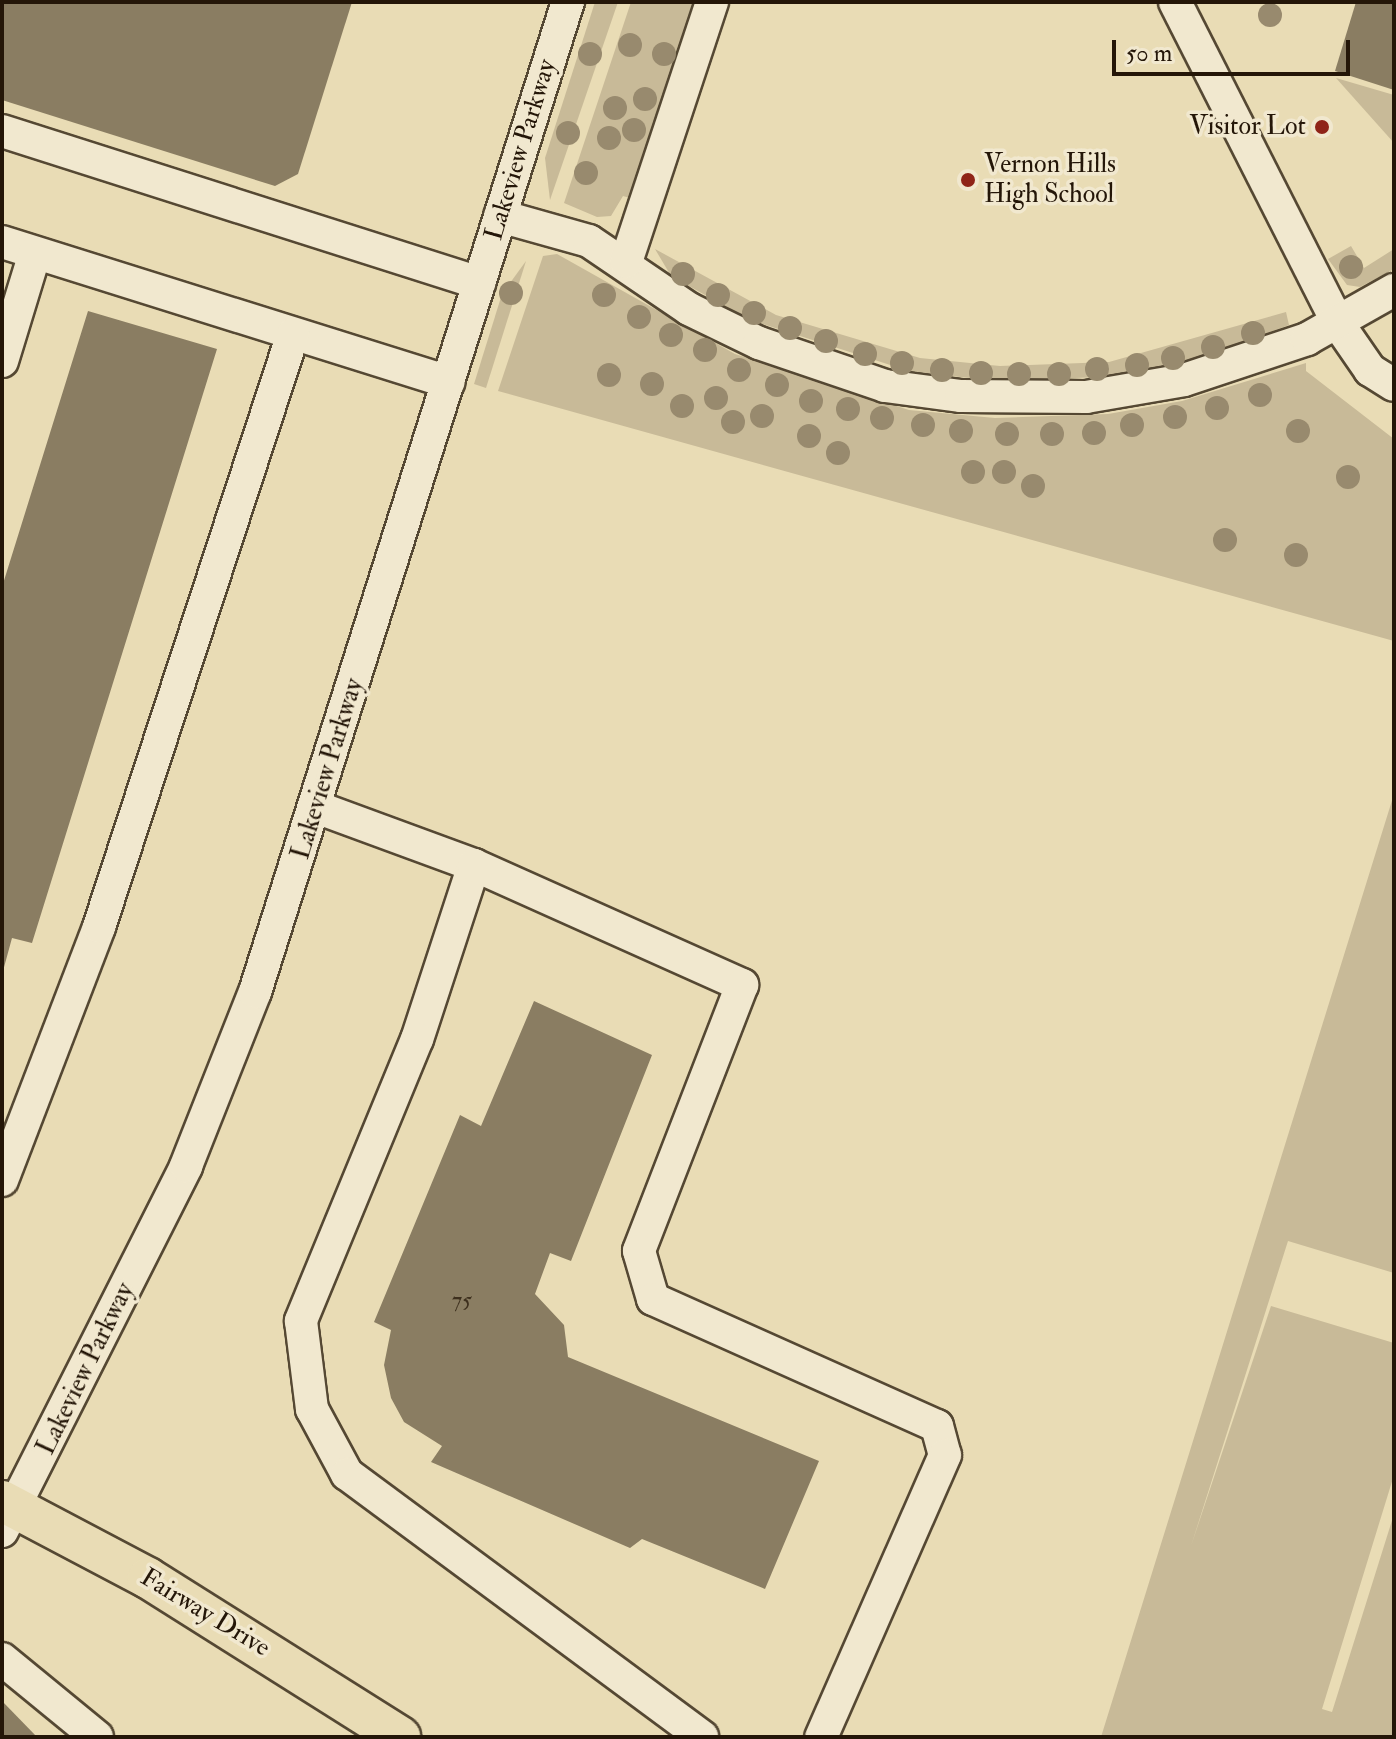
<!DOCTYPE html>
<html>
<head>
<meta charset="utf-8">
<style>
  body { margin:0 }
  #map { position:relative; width:1396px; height:1739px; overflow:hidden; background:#e9dcb5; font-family:"IM FELL Double Pica",serif }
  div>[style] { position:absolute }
  .green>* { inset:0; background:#c8ba98 }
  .building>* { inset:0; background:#8a7d62 }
  .roads { filter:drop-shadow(2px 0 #554833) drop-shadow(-2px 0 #554833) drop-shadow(0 2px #554833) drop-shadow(0 -2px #554833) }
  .minor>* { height:32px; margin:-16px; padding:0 16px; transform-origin:16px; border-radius:16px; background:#f1e8cf }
  .major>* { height:40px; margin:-20px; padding:0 20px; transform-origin:20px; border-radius:20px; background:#e9dcb5 }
  .trees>* { width:24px; height:24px; margin:-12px; border-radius:50%; background:#988a6e }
  .dots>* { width:22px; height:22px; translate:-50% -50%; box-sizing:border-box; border:4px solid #f1e8cf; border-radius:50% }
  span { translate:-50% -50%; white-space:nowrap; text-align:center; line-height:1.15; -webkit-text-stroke:7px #f1e8cf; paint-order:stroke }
  .number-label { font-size:22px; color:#3e301e }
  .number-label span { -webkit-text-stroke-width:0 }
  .poi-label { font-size:26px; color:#241608 }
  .right { translate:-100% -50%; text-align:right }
  .left { translate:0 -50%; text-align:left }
  .street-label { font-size:26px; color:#241608 }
  .frame { position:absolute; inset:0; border:4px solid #241608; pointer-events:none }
  .scale { position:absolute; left:1112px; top:40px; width:238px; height:36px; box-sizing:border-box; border:4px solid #241608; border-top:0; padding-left:10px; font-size:24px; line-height:28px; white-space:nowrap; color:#241608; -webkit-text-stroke:6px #f1e8cf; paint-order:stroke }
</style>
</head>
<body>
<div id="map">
  <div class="green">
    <div style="clip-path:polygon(595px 2px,618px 2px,550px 200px,545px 158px)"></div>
    <div style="clip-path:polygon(631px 2px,693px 2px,630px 198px,623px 196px,611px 216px,597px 217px,564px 203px)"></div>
    <div style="clip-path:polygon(1336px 78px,1394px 95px,1394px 143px)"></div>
    <div style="clip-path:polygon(1351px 246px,1364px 268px,1394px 249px,1394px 269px,1360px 287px,1347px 285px,1328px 259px)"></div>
    <div style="clip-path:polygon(655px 249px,776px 315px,920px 358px,1000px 366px,1109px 362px,1286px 312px,1289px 325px,1197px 359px,1101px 377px,999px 381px,912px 372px,750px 320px,671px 276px)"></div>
    <div style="clip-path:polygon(557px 254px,735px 354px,909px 410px,995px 418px,1108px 414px,1182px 401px,1306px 363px,1306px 371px,1394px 439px,1394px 641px,498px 391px,543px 256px)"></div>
    <div style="clip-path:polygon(526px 261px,486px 388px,474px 384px,502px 294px)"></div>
    <div style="clip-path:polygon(1394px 794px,1394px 1273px,1288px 1241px,1191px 1546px,1271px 1306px,1394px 1343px,1394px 1475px,1322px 1709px,1332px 1712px,1394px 1514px,1394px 1737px,1101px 1737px)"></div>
  </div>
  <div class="building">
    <div style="clip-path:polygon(2px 2px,352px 2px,298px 174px,275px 186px,2px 100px)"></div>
    <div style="clip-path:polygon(1356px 2px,1394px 2px,1394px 90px,1335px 71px)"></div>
    <div style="clip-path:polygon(88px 311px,217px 349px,32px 943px,12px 938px,3px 971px,2px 587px)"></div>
    <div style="clip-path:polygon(534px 1001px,652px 1055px,571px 1261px,550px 1253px,535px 1294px,564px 1325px,568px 1357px,819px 1461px,765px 1589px,642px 1539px,630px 1548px,431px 1462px,442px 1446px,404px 1422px,391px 1398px,384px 1365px,391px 1330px,374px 1322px,460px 1115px,481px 1126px)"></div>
    <div style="clip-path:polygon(2px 1701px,37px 1737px,2px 1737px)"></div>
  </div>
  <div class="roads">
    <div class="minor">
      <div style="left:1175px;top:2px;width:362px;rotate:63.1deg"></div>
      <div style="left:1339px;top:325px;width:55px;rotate:55.4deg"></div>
      <div style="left:1370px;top:370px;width:28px;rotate:32deg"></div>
      <div style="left:2px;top:131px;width:501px;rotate:17.67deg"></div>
      <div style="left:500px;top:216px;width:92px;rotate:15.7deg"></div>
      <div style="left:589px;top:241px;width:121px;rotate:34.2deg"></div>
      <div style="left:689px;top:309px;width:78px;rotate:25.9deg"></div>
      <div style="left:759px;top:343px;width:133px;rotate:18.8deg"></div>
      <div style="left:885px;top:386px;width:77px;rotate:7.5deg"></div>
      <div style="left:961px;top:396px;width:125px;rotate:0.5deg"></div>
      <div style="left:1086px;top:397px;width:99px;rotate:-9.8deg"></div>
      <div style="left:1184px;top:380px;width:130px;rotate:-18.4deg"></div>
      <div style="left:1307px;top:339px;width:100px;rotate:-29.4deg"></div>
      <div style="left:2px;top:242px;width:468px;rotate:17.4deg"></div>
      <div style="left:626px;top:262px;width:274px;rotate:-71.7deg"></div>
      <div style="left:2px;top:361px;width:113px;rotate:-73deg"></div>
      <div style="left:316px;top:807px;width:168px;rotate:20.2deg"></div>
      <div style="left:474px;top:865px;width:183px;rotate:108.1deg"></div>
      <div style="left:417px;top:1039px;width:305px;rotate:112.4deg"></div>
      <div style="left:301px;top:1321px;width:89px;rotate:82.9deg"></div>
      <div style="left:312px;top:1409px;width:74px;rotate:61.7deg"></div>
      <div style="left:347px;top:1474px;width:442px;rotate:36.5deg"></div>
      <div style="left:474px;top:865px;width:294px;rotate:24.1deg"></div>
      <div style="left:742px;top:985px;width:285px;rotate:111.2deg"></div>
      <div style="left:639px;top:1251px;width:50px;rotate:73.7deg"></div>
      <div style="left:653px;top:1299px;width:311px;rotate:24.1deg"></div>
      <div style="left:937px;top:1426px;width:30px;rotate:75deg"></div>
      <div style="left:945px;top:1455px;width:308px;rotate:113.7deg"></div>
      <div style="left:2px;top:1180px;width:271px;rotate:-69deg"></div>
      <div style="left:99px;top:927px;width:624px;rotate:-71.88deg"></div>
      <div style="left:2px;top:1531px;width:409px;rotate:-63.2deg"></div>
      <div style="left:186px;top:1166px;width:187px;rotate:-68.4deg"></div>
      <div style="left:255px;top:992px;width:1038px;rotate:-72.46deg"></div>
      <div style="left:2px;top:1659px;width:123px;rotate:39.4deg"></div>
    </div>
    <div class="major">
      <div style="left:2px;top:1501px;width:165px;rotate:27.8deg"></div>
      <div style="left:148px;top:1578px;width:298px;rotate:32.2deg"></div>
    </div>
  </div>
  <div class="trees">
    <div style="left:1270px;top:15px"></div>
    <div style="left:630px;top:45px"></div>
    <div style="left:590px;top:54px"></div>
    <div style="left:664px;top:54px"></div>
    <div style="left:645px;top:99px"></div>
    <div style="left:615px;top:108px"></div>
    <div style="left:634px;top:130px"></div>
    <div style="left:568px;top:133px"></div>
    <div style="left:609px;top:138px"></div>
    <div style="left:586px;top:173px"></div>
    <div style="left:1351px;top:267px"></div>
    <div style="left:683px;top:274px"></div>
    <div style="left:511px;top:293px"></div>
    <div style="left:604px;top:295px"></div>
    <div style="left:718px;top:295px"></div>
    <div style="left:754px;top:313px"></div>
    <div style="left:639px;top:317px"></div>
    <div style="left:790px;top:328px"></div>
    <div style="left:1253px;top:333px"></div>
    <div style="left:671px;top:335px"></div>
    <div style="left:826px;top:341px"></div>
    <div style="left:1213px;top:347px"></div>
    <div style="left:705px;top:350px"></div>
    <div style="left:865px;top:354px"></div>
    <div style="left:1173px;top:358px"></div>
    <div style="left:902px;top:363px"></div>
    <div style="left:1137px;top:365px"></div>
    <div style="left:1097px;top:369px"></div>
    <div style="left:739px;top:370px"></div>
    <div style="left:942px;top:370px"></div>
    <div style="left:981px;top:373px"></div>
    <div style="left:1019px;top:374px"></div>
    <div style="left:1059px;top:374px"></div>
    <div style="left:609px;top:375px"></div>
    <div style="left:652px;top:384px"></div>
    <div style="left:777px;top:385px"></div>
    <div style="left:1260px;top:395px"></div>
    <div style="left:716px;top:398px"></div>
    <div style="left:811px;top:401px"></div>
    <div style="left:682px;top:406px"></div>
    <div style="left:1217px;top:408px"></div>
    <div style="left:848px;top:409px"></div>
    <div style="left:762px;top:416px"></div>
    <div style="left:1175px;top:417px"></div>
    <div style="left:882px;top:418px"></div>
    <div style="left:733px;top:422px"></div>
    <div style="left:923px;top:425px"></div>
    <div style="left:1132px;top:425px"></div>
    <div style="left:961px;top:431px"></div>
    <div style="left:1298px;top:431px"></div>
    <div style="left:1094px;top:433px"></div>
    <div style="left:1007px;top:434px"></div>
    <div style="left:1052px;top:434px"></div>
    <div style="left:809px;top:436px"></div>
    <div style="left:838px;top:453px"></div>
    <div style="left:973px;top:472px"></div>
    <div style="left:1004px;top:472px"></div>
    <div style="left:1348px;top:477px"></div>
    <div style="left:1033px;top:486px"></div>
    <div style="left:1225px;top:540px"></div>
    <div style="left:1296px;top:555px"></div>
  </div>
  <div class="dots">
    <div style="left:1322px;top:127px;background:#8f2418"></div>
    <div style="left:968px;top:180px;background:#8f2418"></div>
  </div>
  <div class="number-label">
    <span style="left:462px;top:1301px">75</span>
  </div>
  <div class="poi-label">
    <span class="right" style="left:1306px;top:127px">Visitor Lot</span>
    <span class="left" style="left:984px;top:180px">Vernon Hills<br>High School</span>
  </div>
  <div class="street-label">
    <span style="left:521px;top:150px;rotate:-73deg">Lakeview Parkway</span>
    <span style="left:328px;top:769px;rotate:-73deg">Lakeview Parkway</span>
    <span style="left:86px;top:1369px;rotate:-64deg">Lakeview Parkway</span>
    <span style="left:205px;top:1613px;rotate:31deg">Fairway Drive</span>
  </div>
  <div class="frame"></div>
  <div class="scale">50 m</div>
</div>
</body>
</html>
